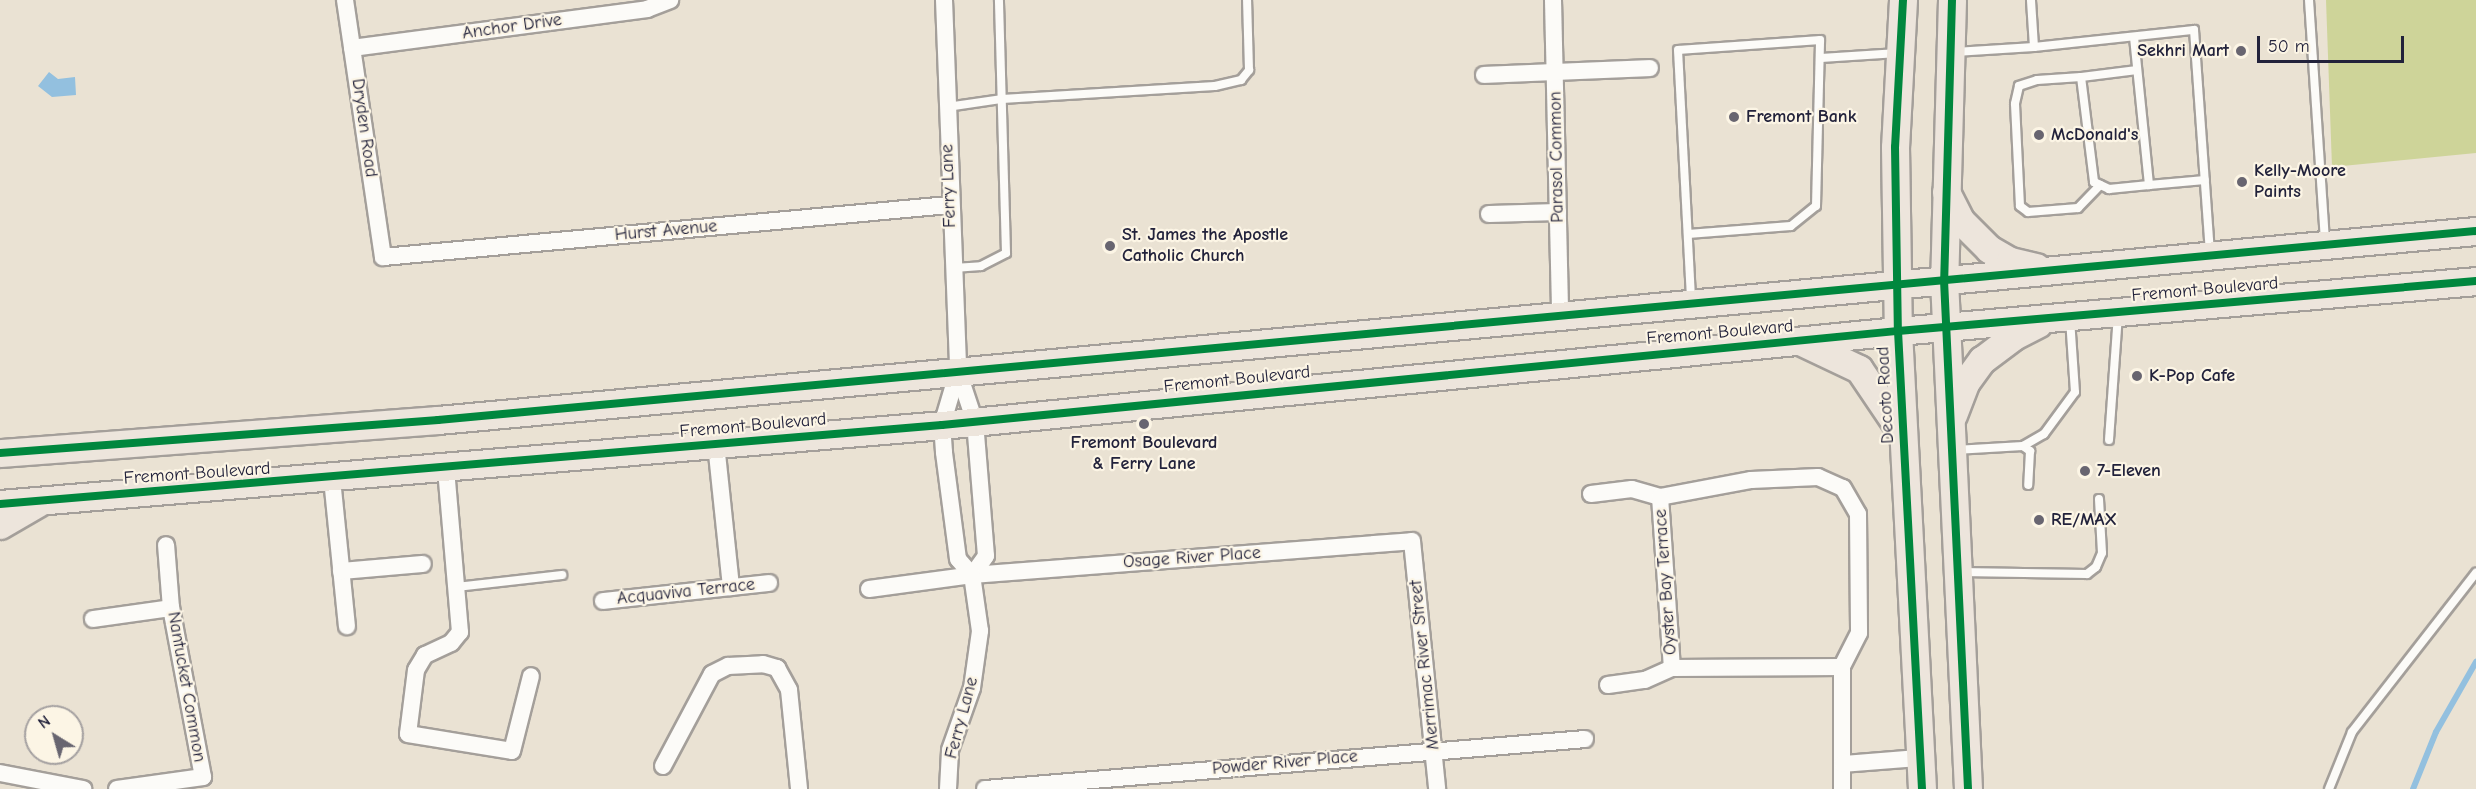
<!DOCTYPE html>
<html>
<head>
<meta charset="utf-8">
<style>
  body { margin:0 }
  #map { position:relative; width:2476px; height:789px; overflow:hidden; background:#eae2d3; font-family:"Comic Neue",sans-serif }
  div>[style] { position:absolute }
  .green>* { inset:0; background:#ced499 }
  .water>* { inset:0; background:#93c0df }
  .stream>* { height:6px; margin:-3px; padding:0 3px; transform-origin:3px; border-radius:3px; background:#93c0df }
  .roads { filter:drop-shadow(2px 0 #a49f9a) drop-shadow(-2px 0 #a49f9a) drop-shadow(0 2px #a49f9a) drop-shadow(0 -2px #a49f9a) }
  .service>* { height:8px; margin:-4px; padding:0 4px; transform-origin:4px; border-radius:4px; background:#fcfbf8 }
  .minor>* { height:16px; margin:-8px; padding:0 8px; transform-origin:8px; border-radius:8px; background:#fcfbf8 }
  .primary>* { height:27px; margin:-13.5px; padding:0 13.5px; transform-origin:13.5px; border-radius:13.5px; background:#ede5dc }
  .cycleway>* { height:8px; margin:-4px; padding:0 4px; transform-origin:4px; border-radius:4px; background:#00873e }
  .dots>* { width:16px; height:16px; translate:-50% -50%; box-sizing:border-box; border:3px solid #fcf5e5; border-radius:50% }
  span { translate:-50% -50%; white-space:nowrap; text-align:center; line-height:1.15; -webkit-text-stroke:4.5px #fcf5e5; paint-order:stroke }
  .street-label { font-size:18px; color:#22223b }
  .poi-label { font-size:18px; color:#22223b; font-weight:700 }
  .right { translate:-100% -50%; text-align:right }
  .left { translate:0 -50%; text-align:left }
  .north { position:absolute; left:24px; top:705px; width:60px; height:60px; box-sizing:border-box; background:#fcf5e5; border:2px solid #a5a1a1; border-radius:50%; rotate:323deg; font-size:16px; font-weight:700; line-height:24px; text-align:center; color:#22223b }
  .north::after { content:''; display:block; margin:auto; width:21px; height:27px; background:#686570; clip-path:polygon(50% 0,100% 100%,50% 72%,0 100%) }
  .scale { position:absolute; left:2257px; top:36px; width:147px; height:27px; box-sizing:border-box; border:3px solid #22223b; border-top:0; padding-left:8px; font-size:18px; line-height:21px; white-space:nowrap; color:#22223b; -webkit-text-stroke:4px #fcf5e5; paint-order:stroke }
</style>
</head>
<body>
<div id="map">
  <div class="green">
    <div style="clip-path:polygon(2326px 0,2476px 0,2476px 153px,2332px 167px)"></div>
  </div>
  <div class="water">
    <div style="clip-path:polygon(49px 72px,58px 79px,75px 77px,76px 95px,52px 97px,38px 86px)"></div>
  </div>
  <div class="stream">
    <div style="left:2413px;top:789px;width:61px;rotate:-68deg"></div>
    <div style="left:2436px;top:732px;width:81px;rotate:-60.3deg"></div>
  </div>
  <div class="roads">
    <div class="service">
      <div style="left:2309px;top:0;width:243px;rotate:86.2deg"></div>
      <div style="left:2134px;top:37px;width:149px;rotate:84.2deg"></div>
      <div style="left:2149px;top:185px;width:56px;rotate:-5.1deg"></div>
      <div style="left:2034px;top:47px;width:161px;rotate:-6.1deg"></div>
      <div style="left:2194px;top:30px;width:223px;rotate:85.9deg"></div>
      <div style="left:1955px;top:52px;width:79px;rotate:-3.6deg"></div>
      <div style="left:2034px;top:47px;width:47px;rotate:-93.7deg"></div>
      <div style="left:1821px;top:58px;width:77px;rotate:-3.7deg"></div>
      <div style="left:2137px;top:70px;width:56px;rotate:172.9deg"></div>
      <div style="left:2081px;top:77px;width:106px;rotate:82.9deg"></div>
      <div style="left:2094px;top:182px;width:17px;rotate:25deg"></div>
      <div style="left:2109px;top:189px;width:40px;rotate:-5.7deg"></div>
      <div style="left:2081px;top:77px;width:44px;rotate:176.1deg"></div>
      <div style="left:2037px;top:80px;width:19px;rotate:162deg"></div>
      <div style="left:2019px;top:86px;width:18px;rotate:103deg"></div>
      <div style="left:2015px;top:104px;width:102px;rotate:87.2deg"></div>
      <div style="left:2020px;top:206px;width:10px;rotate:37deg"></div>
      <div style="left:2028px;top:212px;width:50px;rotate:-4.6deg"></div>
      <div style="left:2078px;top:208px;width:32px;rotate:-46deg"></div>
      <div style="left:947px;top:107px;width:56px;rotate:-8.3deg"></div>
      <div style="left:1002px;top:99px;width:213px;rotate:-3.5deg"></div>
      <div style="left:1215px;top:86px;width:27px;rotate:-13deg"></div>
      <div style="left:1241px;top:80px;width:13px;rotate:-51deg"></div>
      <div style="left:1249px;top:70px;width:70px;rotate:-91.6deg"></div>
      <div style="left:1688px;top:234px;width:103px;rotate:-4.4deg"></div>
      <div style="left:1791px;top:226px;width:32px;rotate:-39deg"></div>
      <div style="left:1816px;top:206px;width:166px;rotate:-88.6deg"></div>
      <div style="left:1820px;top:40px;width:142px;rotate:176deg"></div>
      <div style="left:1678px;top:50px;width:251px;rotate:87deg"></div>
      <div style="left:954px;top:268px;width:27px;rotate:-4deg"></div>
      <div style="left:981px;top:266px;width:28px;rotate:-27deg"></div>
      <div style="left:1006px;top:253px;width:253px;rotate:-91.6deg"></div>
      <div style="left:2109px;top:440px;width:125px;rotate:-85.9deg"></div>
      <div style="left:2023px;top:446px;width:24px;rotate:-30deg"></div>
      <div style="left:2044px;top:434px;width:52px;rotate:-53.6deg"></div>
      <div style="left:2075px;top:392px;width:73px;rotate:-93.9deg"></div>
      <div style="left:1955px;top:450px;width:68px;rotate:-3.4deg"></div>
      <div style="left:2023px;top:446px;width:9px;rotate:36deg"></div>
      <div style="left:2030px;top:451px;width:34px;rotate:93deg"></div>
      <div style="left:1961px;top:572px;width:126px;rotate:0.9deg"></div>
      <div style="left:2087px;top:574px;width:11px;rotate:-38deg"></div>
      <div style="left:2096px;top:567px;width:15px;rotate:-67deg"></div>
      <div style="left:2102px;top:553px;width:54px;rotate:-93.2deg"></div>
      <div style="left:456px;top:587px;width:107px;rotate:-6.5deg"></div>
      <div style="left:2329px;top:789px;width:61px;rotate:-68deg"></div>
      <div style="left:2352px;top:732px;width:202px;rotate:-52.1deg"></div>
    </div>
    <div class="minor">
      <div style="left:345px;top:0;width:260px;rotate:81.6deg"></div>
      <div style="left:383px;top:257px;width:568px;rotate:-5.25deg"></div>
      <div style="left:944px;top:0;width:371px;rotate:87.8deg"></div>
      <div style="left:958px;top:371px;width:54px;rotate:71.6deg"></div>
      <div style="left:975px;top:422px;width:134px;rotate:85.3deg"></div>
      <div style="left:986px;top:556px;width:24px;rotate:126deg"></div>
      <div style="left:1553px;top:0;width:314px;rotate:88.7deg"></div>
      <div style="left:352px;top:48px;width:298px;rotate:-7.5deg"></div>
      <div style="left:647px;top:9px;width:25px;rotate:-21deg"></div>
      <div style="left:1484px;top:75px;width:166px;rotate:-2.4deg"></div>
      <div style="left:1489px;top:214px;width:69px;rotate:-1.7deg"></div>
      <div style="left:716px;top:444px;width:144px;rotate:84deg"></div>
      <div style="left:446px;top:469px;width:164px;rotate:85.1deg"></div>
      <div style="left:460px;top:632px;width:14px;rotate:129deg"></div>
      <div style="left:451px;top:643px;width:29px;rotate:155deg"></div>
      <div style="left:425px;top:655px;width:17px;rotate:121deg"></div>
      <div style="left:416px;top:670px;width:64px;rotate:97.1deg"></div>
      <div style="left:408px;top:734px;width:105px;rotate:9.3deg"></div>
      <div style="left:512px;top:751px;width:77px;rotate:-75.8deg"></div>
      <div style="left:332px;top:479px;width:148px;rotate:84.2deg"></div>
      <div style="left:1591px;top:494px;width:41px;rotate:-7deg"></div>
      <div style="left:1632px;top:489px;width:29px;rotate:16deg"></div>
      <div style="left:1660px;top:497px;width:93px;rotate:-10.6deg"></div>
      <div style="left:1751px;top:480px;width:67px;rotate:-2.6deg"></div>
      <div style="left:1818px;top:477px;width:27px;rotate:24deg"></div>
      <div style="left:1843px;top:488px;width:30px;rotate:60deg"></div>
      <div style="left:1858px;top:514px;width:119px;rotate:89.5deg"></div>
      <div style="left:1859px;top:633px;width:38px;rotate:117deg"></div>
      <div style="left:1842px;top:667px;width:122px;rotate:90deg"></div>
      <div style="left:1660px;top:497px;width:171px;rotate:86deg"></div>
      <div style="left:341px;top:571px;width:82px;rotate:-4.9deg"></div>
      <div style="left:869px;top:589px;width:104px;rotate:-7.7deg"></div>
      <div style="left:972px;top:575px;width:441px;rotate:-4.4deg"></div>
      <div style="left:1412px;top:541px;width:249px;rotate:84.2deg"></div>
      <div style="left:603px;top:601px;width:167px;rotate:-6.2deg"></div>
      <div style="left:93px;top:619px;width:79px;rotate:-8deg"></div>
      <div style="left:1608px;top:685px;width:37px;rotate:-8deg"></div>
      <div style="left:1645px;top:680px;width:30px;rotate:-24deg"></div>
      <div style="left:1672px;top:668px;width:170px;rotate:-0.3deg"></div>
      <div style="left:1843px;top:764px;width:77px;rotate:-4.5deg"></div>
      <div style="left:663px;top:766px;width:104px;rotate:-62deg"></div>
      <div style="left:712px;top:674px;width:18px;rotate:-27deg"></div>
      <div style="left:728px;top:666px;width:35px;rotate:-3deg"></div>
      <div style="left:763px;top:664px;width:15px;rotate:16deg"></div>
      <div style="left:777px;top:668px;width:25px;rotate:61deg"></div>
      <div style="left:789px;top:690px;width:100px;rotate:84.2deg"></div>
      <div style="left:0;top:773px;width:85px;rotate:10.9deg"></div>
      <div style="left:117px;top:789px;width:87px;rotate:-7.9deg"></div>
      <div style="left:203px;top:777px;width:172px;rotate:-100.7deg"></div>
      <div style="left:171px;top:608px;width:63px;rotate:-94.5deg"></div>
      <div style="left:948px;top:789px;width:39px;rotate:-87deg"></div>
      <div style="left:950px;top:750px;width:66px;rotate:-70.5deg"></div>
      <div style="left:972px;top:688px;width:58px;rotate:-82deg"></div>
      <div style="left:980px;top:631px;width:57px;rotate:-98.1deg"></div>
      <div style="left:972px;top:575px;width:21px;rotate:-131deg"></div>
      <div style="left:958px;top:559px;width:108px;rotate:-97.5deg"></div>
      <div style="left:944px;top:452px;width:27px;rotate:-94deg"></div>
      <div style="left:942px;top:425px;width:56px;rotate:-73.5deg"></div>
      <div style="left:985px;top:789px;width:602px;rotate:-4.76deg"></div>
    </div>
    <div class="primary">
      <div style="left:1903px;top:0;width:147px;rotate:93.1deg"></div>
      <div style="left:1895px;top:147px;width:184px;rotate:89.1deg"></div>
      <div style="left:1898px;top:331px;width:459px;rotate:87deg"></div>
      <div style="left:1952px;top:0;width:280px;rotate:91.6deg"></div>
      <div style="left:1944px;top:280px;width:510px;rotate:87.3deg"></div>
      <div style="left:1946px;top:192px;width:33px;rotate:63deg"></div>
      <div style="left:1961px;top:221px;width:40px;rotate:45deg"></div>
      <div style="left:1989px;top:249px;width:24px;rotate:30deg"></div>
      <div style="left:2010px;top:261px;width:27px;rotate:13deg"></div>
      <div style="left:1802px;top:342px;width:63px;rotate:25.3deg"></div>
      <div style="left:1859px;top:369px;width:75px;rotate:55.9deg"></div>
      <div style="left:1953px;top:415px;width:34px;rotate:-69deg"></div>
      <div style="left:1965px;top:383px;width:29px;rotate:-54deg"></div>
      <div style="left:1982px;top:360px;width:38px;rotate:-37deg"></div>
      <div style="left:2012px;top:337px;width:29px;rotate:-27deg"></div>
      <div style="left:0;top:453px;width:439px;rotate:-4.3deg"></div>
      <div style="left:438px;top:420px;width:2047px;rotate:-5.3deg"></div>
      <div style="left:0;top:504px;width:945px;rotate:-4.79deg"></div>
      <div style="left:942px;top:425px;width:961px;rotate:-5.62deg"></div>
      <div style="left:1898px;top:331px;width:580px;rotate:-4.94deg"></div>
      <div style="left:0;top:525px;width:44px;rotate:-30.1deg"></div>
    </div>
  </div>
  <div class="cycleway">
    <div style="left:1903px;top:0;width:147px;rotate:93.1deg"></div>
    <div style="left:1895px;top:147px;width:184px;rotate:89.1deg"></div>
    <div style="left:1898px;top:331px;width:459px;rotate:87deg"></div>
    <div style="left:1952px;top:0;width:280px;rotate:91.6deg"></div>
    <div style="left:1944px;top:280px;width:510px;rotate:87.3deg"></div>
    <div style="left:0;top:453px;width:439px;rotate:-4.3deg"></div>
    <div style="left:438px;top:420px;width:2047px;rotate:-5.3deg"></div>
    <div style="left:0;top:504px;width:945px;rotate:-4.79deg"></div>
    <div style="left:942px;top:425px;width:961px;rotate:-5.62deg"></div>
    <div style="left:1898px;top:331px;width:580px;rotate:-4.94deg"></div>
  </div>
  <div class="dots">
    <div style="left:2241px;top:51px;background:#686570"></div>
    <div style="left:1734px;top:117px;background:#686570"></div>
    <div style="left:2039px;top:135px;background:#686570"></div>
    <div style="left:2242px;top:182px;background:#686570"></div>
    <div style="left:1110px;top:246px;background:#686570"></div>
    <div style="left:2137px;top:376px;background:#686570"></div>
    <div style="left:1144px;top:424px;background:#686570"></div>
    <div style="left:2085px;top:471px;background:#686570"></div>
    <div style="left:2039px;top:520px;background:#686570"></div>
  </div>
  <div class="street-label">
    <span style="left:512px;top:27px;rotate:-8deg">Anchor Drive</span>
    <span style="left:364px;top:128px;rotate:82deg">Dryden Road</span>
    <span style="left:1557px;top:157px;rotate:-91deg">Parasol Common</span>
    <span style="left:949px;top:186px;rotate:-92deg">Ferry Lane</span>
    <span style="left:666px;top:231px;rotate:-5deg">Hurst Avenue</span>
    <span style="left:2205px;top:290px;rotate:-5deg">Fremont Boulevard</span>
    <span style="left:1720px;top:333px;rotate:-5deg">Fremont Boulevard</span>
    <span style="left:1237px;top:380px;rotate:-6deg">Fremont Boulevard</span>
    <span style="left:1886px;top:395px;rotate:-93deg">Decoto Road</span>
    <span style="left:753px;top:426px;rotate:-5deg">Fremont Boulevard</span>
    <span style="left:197px;top:474px;rotate:-4deg">Fremont Boulevard</span>
    <span style="left:1192px;top:558px;rotate:-4deg">Osage River Place</span>
    <span style="left:1666px;top:582px;rotate:-94deg">Oyster Bay Terrace</span>
    <span style="left:686px;top:592px;rotate:-6deg">Acquaviva Terrace</span>
    <span style="left:1425px;top:665px;rotate:-96deg">Merrimac River Street</span>
    <span style="left:186px;top:687px;rotate:80deg">Nantucket Common</span>
    <span style="left:962px;top:718px;rotate:-75deg">Ferry Lane</span>
    <span style="left:1285px;top:763px;rotate:-5deg">Powder River Place</span>
  </div>
  <div class="poi-label">
    <span class="right" style="left:2229px;top:51px">Sekhri Mart</span>
    <span class="left" style="left:1746px;top:117px">Fremont Bank</span>
    <span class="left" style="left:2051px;top:135px">McDonald's</span>
    <span class="left" style="left:2254px;top:182px">Kelly-Moore<br>Paints</span>
    <span class="left" style="left:1122px;top:246px">St. James the Apostle<br>Catholic Church</span>
    <span class="left" style="left:2149px;top:376px">K-Pop Cafe</span>
    <span style="left:1144px;top:454px">Fremont Boulevard<br>&amp; Ferry Lane</span>
    <span class="left" style="left:2097px;top:471px">7-Eleven</span>
    <span class="left" style="left:2051px;top:520px">RE/MAX</span>
  </div>
  <div class="north">N</div>
  <div class="scale">50 m</div>
</div>
</body>
</html>
